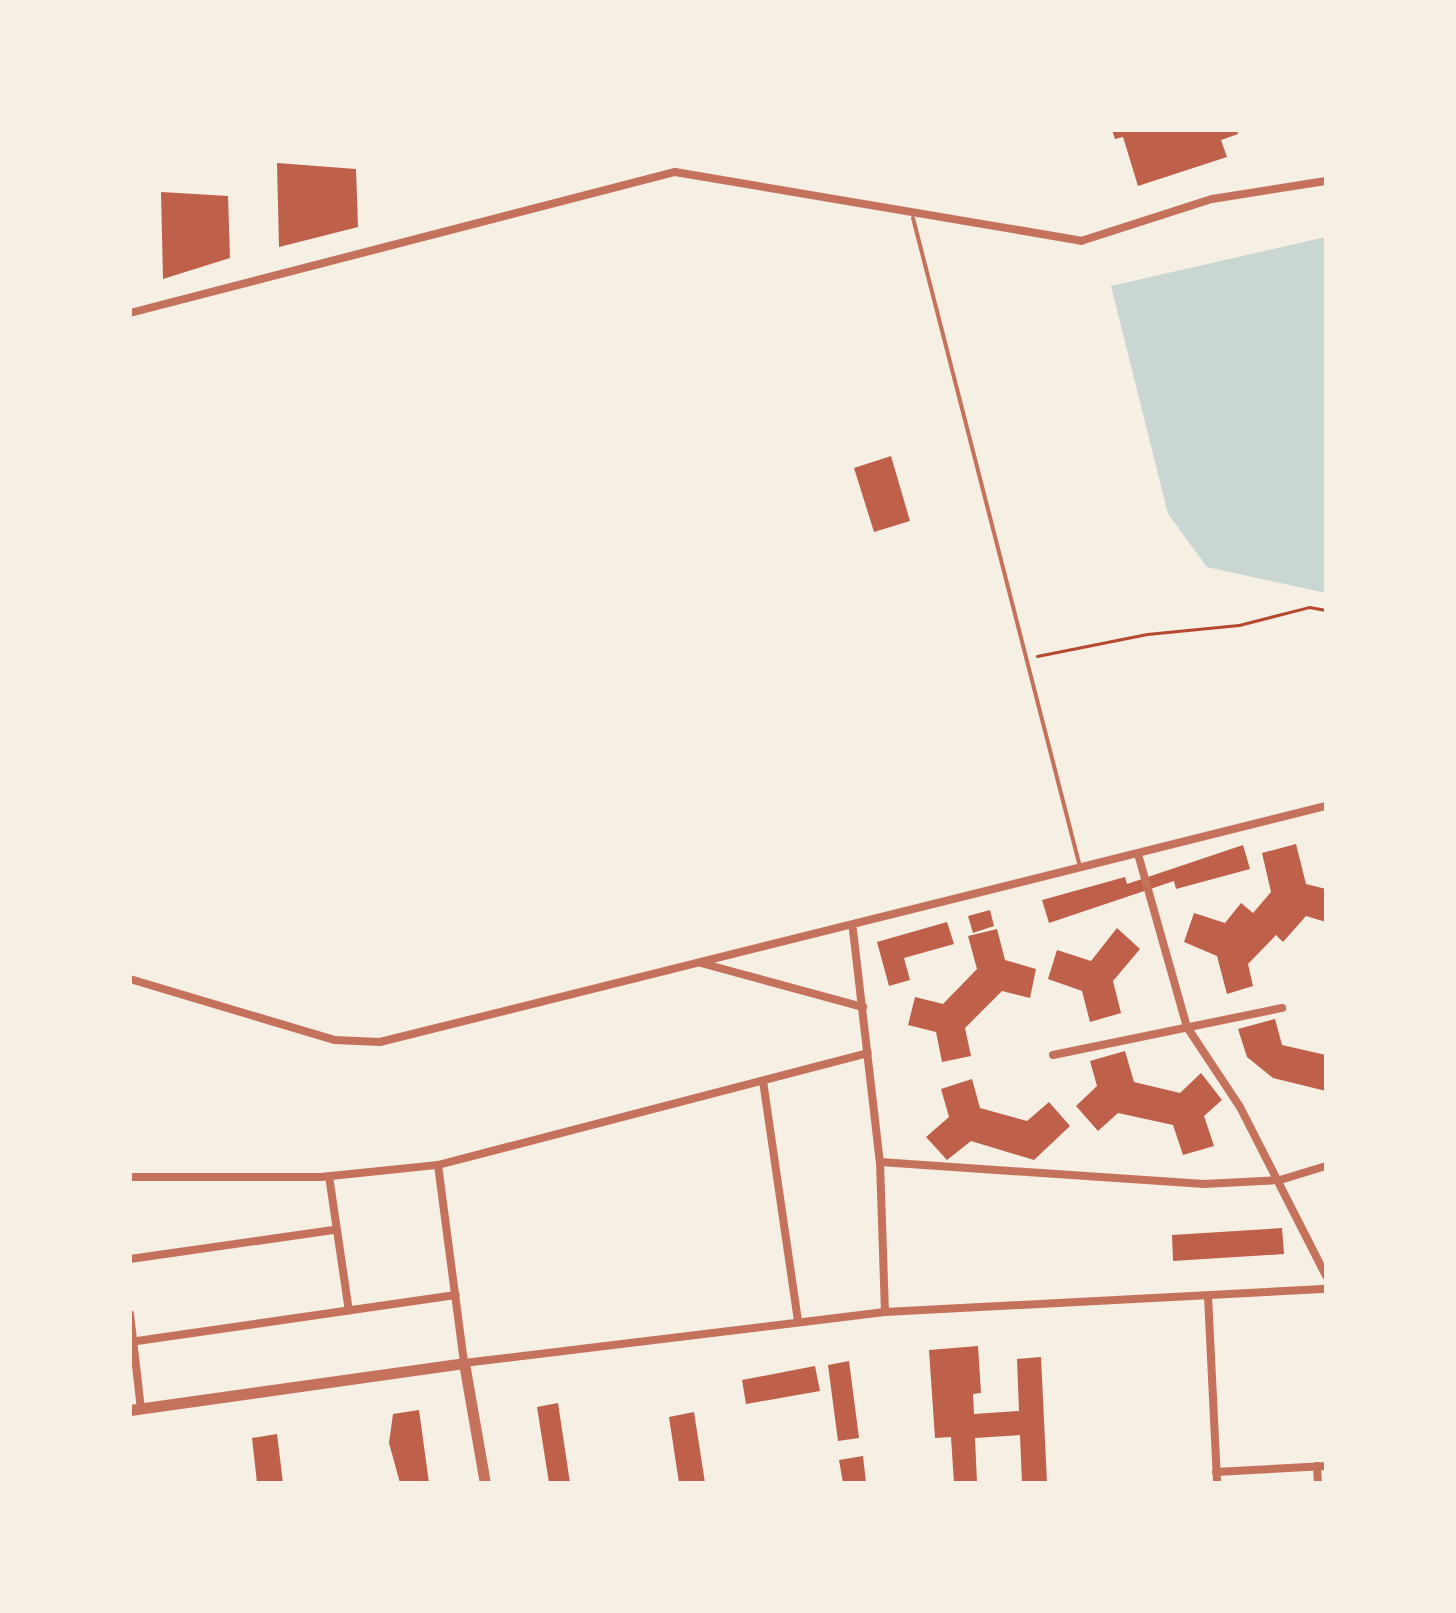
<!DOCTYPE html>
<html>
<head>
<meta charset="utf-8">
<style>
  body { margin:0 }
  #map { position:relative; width:1456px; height:1613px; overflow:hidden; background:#f6efe4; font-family:"Nunito Sans",sans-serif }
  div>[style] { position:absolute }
  .water>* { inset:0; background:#c9d6d2 }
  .building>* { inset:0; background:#bf614a }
  .path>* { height:3px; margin:-1.5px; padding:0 1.5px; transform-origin:1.5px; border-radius:1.5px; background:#b5482f }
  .service>* { height:4px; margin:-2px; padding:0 2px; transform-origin:2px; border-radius:2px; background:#c5725c }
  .minor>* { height:8px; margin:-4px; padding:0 4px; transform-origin:4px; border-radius:4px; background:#c5725c }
  .tertiary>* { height:11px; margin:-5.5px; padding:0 5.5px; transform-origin:5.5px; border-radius:5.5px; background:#c5725c }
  span { translate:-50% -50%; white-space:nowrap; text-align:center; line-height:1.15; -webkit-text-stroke:7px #f6efe4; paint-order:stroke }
  .frame { position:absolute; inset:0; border:132px solid #f6efe4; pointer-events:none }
</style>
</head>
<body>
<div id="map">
  <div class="water">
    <div style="clip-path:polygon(1326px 237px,1326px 593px,1207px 567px,1168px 514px,1111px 286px)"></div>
  </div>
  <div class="building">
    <div style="clip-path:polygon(1112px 130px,1237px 130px,1238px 134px,1221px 140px,1227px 157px,1138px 186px,1123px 137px,1115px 139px)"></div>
    <div style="clip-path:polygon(277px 163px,356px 169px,358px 227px,279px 247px)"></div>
    <div style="clip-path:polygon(161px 192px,228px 196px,230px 258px,163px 279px)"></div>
    <div style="clip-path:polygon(891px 456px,910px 521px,874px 532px,854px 468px)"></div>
    <div style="clip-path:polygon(1296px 844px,1306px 884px,1326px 889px,1326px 922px,1306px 916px,1283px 942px,1276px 935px,1248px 964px,1253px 986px,1227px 994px,1217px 956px,1184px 942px,1194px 913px,1225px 923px,1241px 903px,1253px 913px,1271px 892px,1262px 853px)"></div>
    <div style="clip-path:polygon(1243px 845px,1250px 869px,1176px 889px,1174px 881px,1049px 923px,1042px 900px,1125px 877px,1127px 884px)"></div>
    <div style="clip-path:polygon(990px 910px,994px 926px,973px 933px,968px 916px)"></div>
    <div style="clip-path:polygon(947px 922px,954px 944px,904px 958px,910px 980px,889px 986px,877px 942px)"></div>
    <div style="clip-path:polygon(1117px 928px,1140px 949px,1113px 981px,1121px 1013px,1090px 1022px,1082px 991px,1048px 979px,1057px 950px,1091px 961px)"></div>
    <div style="clip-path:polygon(997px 929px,1005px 960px,1036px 969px,1030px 998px,1002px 991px,965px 1028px,971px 1056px,942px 1062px,936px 1032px,908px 1025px,915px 997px,943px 1004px,977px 969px,968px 936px)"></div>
    <div style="clip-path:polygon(1275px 1019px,1282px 1045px,1326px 1055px,1326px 1091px,1273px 1078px,1247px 1057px,1238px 1029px)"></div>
    <div style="clip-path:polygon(1125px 1051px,1134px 1082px,1180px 1093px,1201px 1073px,1222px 1100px,1204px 1116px,1214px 1146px,1183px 1155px,1173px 1125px,1118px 1113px,1098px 1131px,1076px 1106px,1097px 1086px,1090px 1061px)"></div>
    <div style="clip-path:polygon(972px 1079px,980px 1108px,1027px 1121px,1049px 1102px,1070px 1126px,1034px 1160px,971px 1141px,947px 1160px,926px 1137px,949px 1117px,941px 1089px)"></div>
    <div style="clip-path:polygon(1282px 1228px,1284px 1254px,1173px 1261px,1172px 1235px)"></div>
    <div style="clip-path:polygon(978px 1346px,981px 1393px,973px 1394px,974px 1414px,1019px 1411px,1017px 1359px,1041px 1357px,1047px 1483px,1022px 1483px,1020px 1435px,975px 1438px,977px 1483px,954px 1483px,951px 1437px,935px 1438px,929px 1350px)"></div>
    <div style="clip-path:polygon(849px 1361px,859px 1438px,838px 1441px,828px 1365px)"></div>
    <div style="clip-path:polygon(815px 1366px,820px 1391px,746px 1404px,742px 1380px)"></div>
    <div style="clip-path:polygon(558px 1403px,570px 1483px,549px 1483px,537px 1407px)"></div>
    <div style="clip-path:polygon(419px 1410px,429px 1483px,400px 1483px,389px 1443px,393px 1414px)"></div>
    <div style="clip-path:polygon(694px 1412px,705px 1483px,679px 1483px,669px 1417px)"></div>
    <div style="clip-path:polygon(277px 1434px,283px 1483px,257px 1483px,252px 1438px)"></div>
    <div style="clip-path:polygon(863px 1456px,866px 1483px,843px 1483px,839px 1460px)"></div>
  </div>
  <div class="path">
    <div style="left:1037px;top:656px;width:112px;rotate:-11.3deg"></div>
    <div style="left:1147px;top:634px;width:92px;rotate:-5.6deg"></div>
    <div style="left:1239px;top:625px;width:72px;rotate:-14.4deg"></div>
    <div style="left:1309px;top:607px;width:17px;rotate:10deg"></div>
  </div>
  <div class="service">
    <div style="left:913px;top:218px;width:670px;rotate:75.57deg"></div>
  </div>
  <div class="minor">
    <div style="left:130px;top:313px;width:563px;rotate:-14.51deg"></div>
    <div style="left:675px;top:172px;width:412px;rotate:9.6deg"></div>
    <div style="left:1081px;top:241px;width:138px;rotate:-17.8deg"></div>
    <div style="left:1212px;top:199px;width:115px;rotate:-9deg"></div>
    <div style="left:1138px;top:854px;width:180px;rotate:74.2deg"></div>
    <div style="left:1187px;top:1027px;width:96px;rotate:56.5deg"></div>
    <div style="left:1240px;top:1107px;width:190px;rotate:63deg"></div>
    <div style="left:853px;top:930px;width:234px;rotate:83.4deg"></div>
    <div style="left:880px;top:1162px;width:150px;rotate:88.1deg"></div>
    <div style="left:701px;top:963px;width:168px;rotate:15.2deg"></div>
    <div style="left:130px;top:979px;width:213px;rotate:16.6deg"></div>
    <div style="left:334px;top:1040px;width:46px;rotate:2.5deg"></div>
    <div style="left:380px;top:1042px;width:975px;rotate:-14.01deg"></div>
    <div style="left:1053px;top:1055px;width:234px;rotate:-11.6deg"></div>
    <div style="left:763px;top:1081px;width:243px;rotate:81.7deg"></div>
    <div style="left:880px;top:1162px;width:325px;rotate:3.9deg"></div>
    <div style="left:1204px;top:1184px;width:76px;rotate:-3deg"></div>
    <div style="left:1280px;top:1180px;width:48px;rotate:-16.9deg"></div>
    <div style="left:438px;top:1165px;width:200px;rotate:82.5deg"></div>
    <div style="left:464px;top:1363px;width:424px;rotate:-6.9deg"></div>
    <div style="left:885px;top:1312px;width:442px;rotate:-3deg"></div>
    <div style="left:329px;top:1176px;width:136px;rotate:81.6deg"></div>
    <div style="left:130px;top:1177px;width:191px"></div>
    <div style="left:321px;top:1177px;width:118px;rotate:-5.9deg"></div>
    <div style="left:438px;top:1165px;width:444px;rotate:-14.6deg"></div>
    <div style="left:130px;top:1259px;width:207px;rotate:-8.1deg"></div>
    <div style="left:1208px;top:1296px;width:187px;rotate:87.2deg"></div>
    <div style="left:130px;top:1314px;width:96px;rotate:83.4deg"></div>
    <div style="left:130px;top:1342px;width:329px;rotate:-8.2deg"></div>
    <div style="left:1317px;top:1466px;width:17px;rotate:87deg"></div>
    <div style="left:1216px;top:1472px;width:110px;rotate:-3.1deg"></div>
  </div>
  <div class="tertiary">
    <div style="left:130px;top:1410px;width:337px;rotate:-8deg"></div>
    <div style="left:464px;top:1363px;width:122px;rotate:80.1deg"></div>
  </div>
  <div class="frame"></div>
</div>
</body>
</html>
